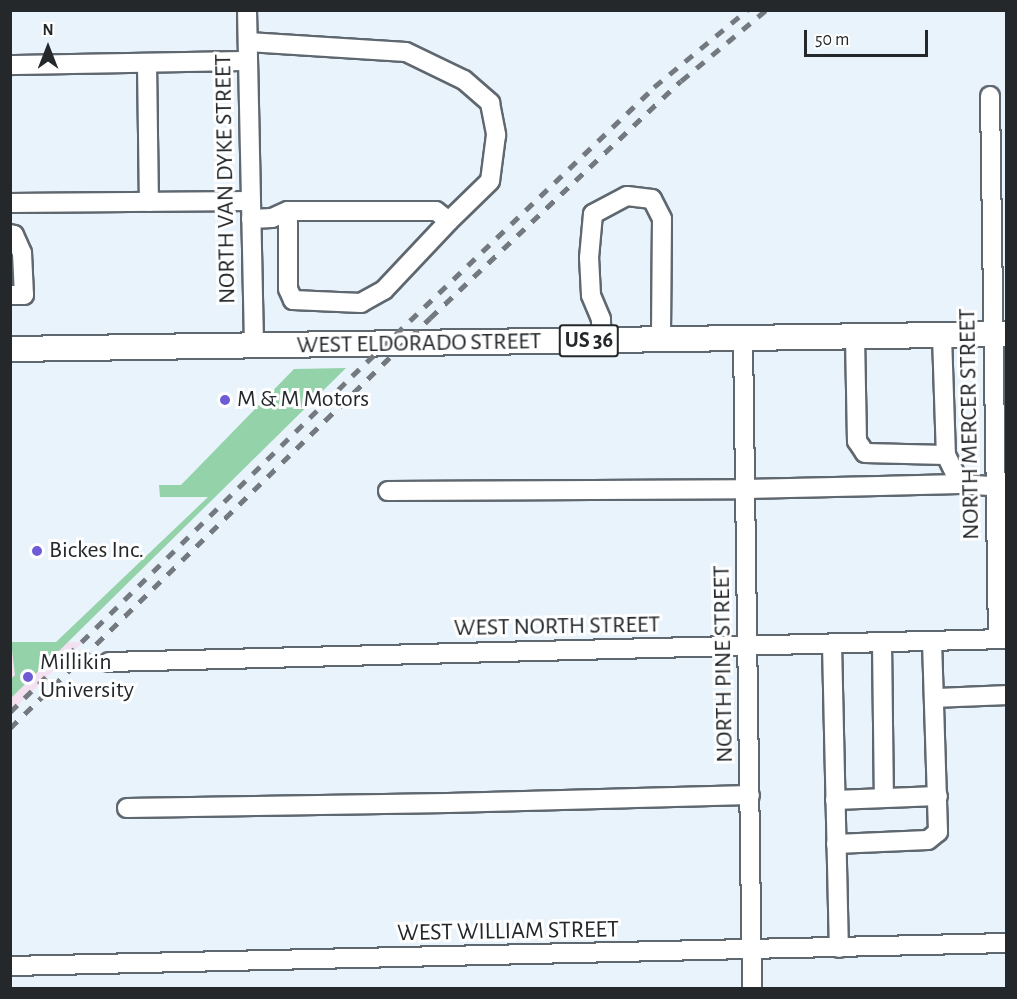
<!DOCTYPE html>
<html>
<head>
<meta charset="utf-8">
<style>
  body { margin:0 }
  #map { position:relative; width:1017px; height:999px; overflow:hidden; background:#e9f3fc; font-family:"Alegreya Sans",sans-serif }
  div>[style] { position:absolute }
  .education>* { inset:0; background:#f3e1f2 }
  .green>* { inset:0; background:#94d2aa }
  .roads { filter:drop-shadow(2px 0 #5f676f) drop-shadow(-2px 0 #5f676f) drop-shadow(0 2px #5f676f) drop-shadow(0 -2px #5f676f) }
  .minor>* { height:18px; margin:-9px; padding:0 9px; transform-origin:9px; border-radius:9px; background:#fff }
  .major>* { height:24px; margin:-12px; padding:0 12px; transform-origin:12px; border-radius:12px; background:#fff }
  .rail>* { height:4.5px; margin-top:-2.25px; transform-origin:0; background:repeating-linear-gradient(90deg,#73797e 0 10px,transparent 0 20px) }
  .dots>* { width:16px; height:16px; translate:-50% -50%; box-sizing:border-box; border:3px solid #fff; border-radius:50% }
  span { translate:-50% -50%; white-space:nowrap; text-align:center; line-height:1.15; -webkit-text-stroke:6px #fff; paint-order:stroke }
  .shield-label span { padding:2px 4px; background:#fff; border:2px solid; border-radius:4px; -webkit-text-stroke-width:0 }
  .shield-label { font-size:22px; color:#24282b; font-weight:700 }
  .street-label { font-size:24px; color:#24282b }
  .poi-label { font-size:24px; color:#24282b }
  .left { translate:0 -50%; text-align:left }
  .frame { position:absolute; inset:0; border:12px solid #24282b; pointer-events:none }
  .north { position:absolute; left:18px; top:18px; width:60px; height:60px; -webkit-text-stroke:4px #fff; paint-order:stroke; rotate:0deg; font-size:16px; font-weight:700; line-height:24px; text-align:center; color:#24282b }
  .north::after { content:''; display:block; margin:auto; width:21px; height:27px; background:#24282b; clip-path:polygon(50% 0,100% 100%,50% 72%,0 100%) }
  .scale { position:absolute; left:804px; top:30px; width:124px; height:27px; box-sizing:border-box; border:3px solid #24282b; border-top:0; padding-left:8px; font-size:18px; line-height:21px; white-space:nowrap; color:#24282b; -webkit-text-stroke:4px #fff; paint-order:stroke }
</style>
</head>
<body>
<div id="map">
  <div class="education">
    <div style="clip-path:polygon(11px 642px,83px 642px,11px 712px)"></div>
  </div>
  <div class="green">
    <div style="clip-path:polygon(346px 368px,68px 642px,11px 698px,11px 679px,15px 675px,11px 642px,56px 642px,208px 497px,160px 497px,159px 485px,181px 485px,294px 369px)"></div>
  </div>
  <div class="roads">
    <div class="minor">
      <div style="left:247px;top:10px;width:336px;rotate:88.8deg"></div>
      <div style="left:248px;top:42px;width:158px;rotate:3.6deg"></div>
      <div style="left:406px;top:52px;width:64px;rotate:25.8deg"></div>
      <div style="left:464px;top:80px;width:35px;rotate:41deg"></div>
      <div style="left:490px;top:103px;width:33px;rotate:79deg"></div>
      <div style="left:496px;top:135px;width:46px;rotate:97.4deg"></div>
      <div style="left:490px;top:181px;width:57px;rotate:135.7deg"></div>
      <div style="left:147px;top:63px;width:139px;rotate:89.2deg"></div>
      <div style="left:10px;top:65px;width:238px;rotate:-1deg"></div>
      <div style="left:990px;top:96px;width:543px;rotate:89.16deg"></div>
      <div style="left:10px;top:203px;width:241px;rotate:-0.5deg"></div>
      <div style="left:251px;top:219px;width:21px;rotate:-3deg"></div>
      <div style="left:272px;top:218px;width:17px;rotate:-24deg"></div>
      <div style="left:288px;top:211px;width:148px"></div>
      <div style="left:436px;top:211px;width:16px;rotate:38deg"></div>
      <div style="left:449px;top:221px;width:95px;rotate:133.3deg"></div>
      <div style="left:384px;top:290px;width:26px;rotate:151deg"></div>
      <div style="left:361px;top:303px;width:68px;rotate:-177.5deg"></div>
      <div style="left:293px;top:300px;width:12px;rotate:-114deg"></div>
      <div style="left:288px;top:289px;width:78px;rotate:-90deg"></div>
      <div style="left:10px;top:234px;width:4px;rotate:14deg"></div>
      <div style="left:14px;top:235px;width:20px;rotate:66deg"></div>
      <div style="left:22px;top:253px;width:42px;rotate:87.3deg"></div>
      <div style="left:24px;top:295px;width:14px;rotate:180deg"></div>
      <div style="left:942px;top:336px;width:119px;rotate:88.1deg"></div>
      <div style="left:855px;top:337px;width:104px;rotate:88.9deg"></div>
      <div style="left:857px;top:441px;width:14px;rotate:56deg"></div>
      <div style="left:865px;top:453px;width:81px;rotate:1.4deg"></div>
      <div style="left:946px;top:455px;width:32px;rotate:64deg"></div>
      <div style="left:960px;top:484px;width:45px;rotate:3.8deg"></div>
      <div style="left:743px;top:339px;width:649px;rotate:89.21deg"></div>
      <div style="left:602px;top:341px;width:22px;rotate:-93deg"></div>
      <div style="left:601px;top:319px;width:26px;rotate:-113deg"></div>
      <div style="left:591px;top:295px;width:37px;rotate:-93deg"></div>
      <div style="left:589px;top:258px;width:44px;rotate:-84.8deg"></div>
      <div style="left:593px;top:214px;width:38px;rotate:-28deg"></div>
      <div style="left:627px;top:196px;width:25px;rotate:7deg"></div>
      <div style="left:652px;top:199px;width:22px;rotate:63deg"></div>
      <div style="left:662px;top:219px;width:121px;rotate:90.5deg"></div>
      <div style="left:388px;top:491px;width:357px;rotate:-0.3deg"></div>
      <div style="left:745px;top:489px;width:215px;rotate:-1.3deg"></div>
      <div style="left:882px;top:642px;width:156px;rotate:89.3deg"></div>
      <div style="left:832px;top:644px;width:304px;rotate:88.7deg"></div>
      <div style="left:109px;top:662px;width:897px;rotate:-1.47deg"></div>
      <div style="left:935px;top:698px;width:71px;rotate:-2.4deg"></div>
      <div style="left:835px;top:800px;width:103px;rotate:-2.2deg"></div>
      <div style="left:127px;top:808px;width:321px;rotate:-0.9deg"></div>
      <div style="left:448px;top:803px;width:302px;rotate:-1.5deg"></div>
      <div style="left:836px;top:844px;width:92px;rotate:-2.5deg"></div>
      <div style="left:928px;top:840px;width:13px;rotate:-39deg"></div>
      <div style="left:938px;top:832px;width:191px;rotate:-91.8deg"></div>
      <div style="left:10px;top:966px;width:996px;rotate:-1.32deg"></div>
    </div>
    <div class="major">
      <div style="left:10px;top:349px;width:996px;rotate:-0.86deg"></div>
    </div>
  </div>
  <div class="rail">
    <div style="left:10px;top:712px;width:479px;rotate:-44.5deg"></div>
    <div style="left:352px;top:376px;width:418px;rotate:-43.7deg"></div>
    <div style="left:654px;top:87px;width:121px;rotate:-39.6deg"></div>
    <div style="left:10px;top:728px;width:587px;rotate:-44.31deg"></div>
    <div style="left:430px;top:318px;width:345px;rotate:-43.4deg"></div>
    <div style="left:681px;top:81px;width:111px;rotate:-39.9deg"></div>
  </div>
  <div class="dots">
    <div style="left:225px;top:400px;background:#6e5cd6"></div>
    <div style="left:37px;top:551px;background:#6e5cd6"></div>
    <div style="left:28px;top:677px;background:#6e5cd6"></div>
  </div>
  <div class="shield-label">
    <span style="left:589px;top:341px">US 36</span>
  </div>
  <div class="street-label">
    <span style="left:226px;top:179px;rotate:-91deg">NORTH VAN DYKE STREET</span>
    <span style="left:419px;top:344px;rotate:-1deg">WEST ELDORADO STREET</span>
    <span style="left:970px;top:424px;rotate:-91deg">NORTH MERCER STREET</span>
    <span style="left:557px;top:627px;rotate:-1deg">WEST NORTH STREET</span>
    <span style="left:724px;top:664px;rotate:-91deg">NORTH PINE STREET</span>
    <span style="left:508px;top:932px;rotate:-1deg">WEST WILLIAM STREET</span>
  </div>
  <div class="poi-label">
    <span class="left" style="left:237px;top:400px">M &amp; M Motors</span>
    <span class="left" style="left:49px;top:551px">Bickes Inc.</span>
    <span class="left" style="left:40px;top:677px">Millikin<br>University</span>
  </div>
  <div class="frame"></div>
  <div class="north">N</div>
  <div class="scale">50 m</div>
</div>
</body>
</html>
